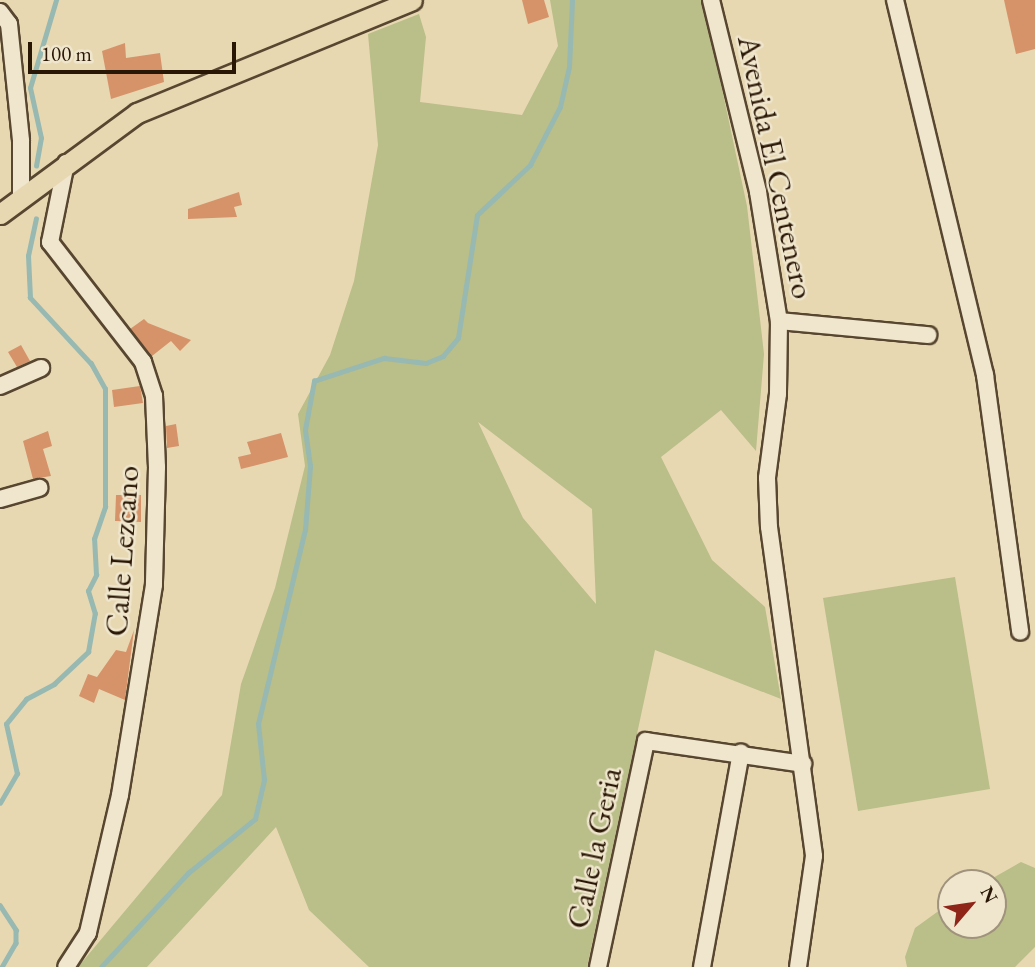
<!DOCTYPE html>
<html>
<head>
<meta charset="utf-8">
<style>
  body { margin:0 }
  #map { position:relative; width:1035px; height:967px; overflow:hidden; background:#e7d8b2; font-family:"EB Garamond",serif }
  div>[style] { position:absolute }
  .green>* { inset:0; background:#babe89 }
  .stream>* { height:4.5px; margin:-2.25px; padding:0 2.25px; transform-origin:2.25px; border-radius:2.25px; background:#97b9b1 }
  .building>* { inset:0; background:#d6936a }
  .roads { filter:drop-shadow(2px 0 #584630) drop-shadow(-2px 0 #584630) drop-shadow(0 2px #584630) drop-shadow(0 -2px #584630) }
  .minor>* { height:16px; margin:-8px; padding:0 8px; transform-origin:8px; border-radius:8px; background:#efe6cd }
  .major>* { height:19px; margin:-9.5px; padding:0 9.5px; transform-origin:9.5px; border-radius:9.5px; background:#e7d8b2 }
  span { translate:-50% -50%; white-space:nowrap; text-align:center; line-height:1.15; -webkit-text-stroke:5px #efe6cd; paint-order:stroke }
  .street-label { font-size:32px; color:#291604 }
  .north { position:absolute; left:937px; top:869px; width:70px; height:70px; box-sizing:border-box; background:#efe6cd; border:2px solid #a0937d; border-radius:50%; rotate:61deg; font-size:19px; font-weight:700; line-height:28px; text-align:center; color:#291604 }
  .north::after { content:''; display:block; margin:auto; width:24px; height:32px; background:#8f2418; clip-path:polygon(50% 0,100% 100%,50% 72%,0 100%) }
  .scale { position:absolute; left:28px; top:42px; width:208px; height:32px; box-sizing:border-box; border:4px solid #291604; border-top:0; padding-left:9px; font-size:21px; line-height:24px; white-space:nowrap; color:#291604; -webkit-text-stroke:5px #efe6cd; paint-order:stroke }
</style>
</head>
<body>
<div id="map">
  <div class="green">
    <div style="clip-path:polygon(evenodd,550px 0,703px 0,747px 206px,764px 354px,756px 451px,721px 410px,661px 457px,712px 560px,765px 607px,781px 699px,655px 650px,587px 967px,369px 967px,309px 910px,276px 827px,147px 967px,78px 967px,222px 795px,241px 684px,275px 588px,305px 466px,298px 414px,330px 355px,354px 281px,378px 145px,368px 34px,419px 14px,426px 37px,420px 102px,522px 115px,558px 46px,550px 0,478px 422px,592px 509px,596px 604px,523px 518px,478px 422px)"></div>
    <div style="clip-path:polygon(955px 577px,990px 789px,858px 811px,823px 598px)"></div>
    <div style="clip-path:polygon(1021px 862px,1035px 868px,1035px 947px,1015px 967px,907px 967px,905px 957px,915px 928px,951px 902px,951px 925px,993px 925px,993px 883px,984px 883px)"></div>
  </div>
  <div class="stream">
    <div style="left:36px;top:166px;width:28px;rotate:-80deg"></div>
    <div style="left:41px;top:138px;width:51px;rotate:-102.4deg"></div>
    <div style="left:30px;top:88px;width:92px;rotate:-73.5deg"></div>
    <div style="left:0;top:803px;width:34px;rotate:-60deg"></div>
    <div style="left:17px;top:774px;width:51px;rotate:-102.4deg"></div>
    <div style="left:6px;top:724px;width:32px;rotate:-51deg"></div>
    <div style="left:26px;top:699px;width:32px;rotate:-28deg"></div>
    <div style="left:54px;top:684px;width:47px;rotate:-43.3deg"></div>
    <div style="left:88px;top:652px;width:39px;rotate:-80deg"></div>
    <div style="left:95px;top:614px;width:24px;rotate:-107deg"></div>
    <div style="left:88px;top:591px;width:18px;rotate:-63deg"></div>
    <div style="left:96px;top:575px;width:36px;rotate:-93deg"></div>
    <div style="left:94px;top:539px;width:34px;rotate:-71deg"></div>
    <div style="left:105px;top:507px;width:118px;rotate:-90deg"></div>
    <div style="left:105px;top:389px;width:29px;rotate:-119deg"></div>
    <div style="left:91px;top:364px;width:90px;rotate:-132.7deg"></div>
    <div style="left:30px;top:298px;width:42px;rotate:-92.7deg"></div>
    <div style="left:28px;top:256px;width:38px;rotate:-78deg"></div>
    <div style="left:0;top:905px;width:30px;rotate:57deg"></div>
    <div style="left:16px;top:930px;width:13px;rotate:90deg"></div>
    <div style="left:16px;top:943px;width:28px;rotate:120deg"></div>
    <div style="left:101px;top:967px;width:128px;rotate:-47.2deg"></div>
    <div style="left:188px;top:873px;width:86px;rotate:-38.9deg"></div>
    <div style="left:255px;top:819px;width:40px;rotate:-77deg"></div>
    <div style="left:264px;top:780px;width:56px;rotate:-96.1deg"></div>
    <div style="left:258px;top:724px;width:200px;rotate:-76.4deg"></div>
    <div style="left:305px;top:530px;width:64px;rotate:-85.5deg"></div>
    <div style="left:310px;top:466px;width:36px;rotate:-98deg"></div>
    <div style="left:305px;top:430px;width:50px;rotate:-79.6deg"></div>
    <div style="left:314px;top:381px;width:74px;rotate:-18.2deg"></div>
    <div style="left:384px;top:358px;width:42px;rotate:6.8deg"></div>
    <div style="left:426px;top:363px;width:18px;rotate:-22deg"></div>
    <div style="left:443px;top:356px;width:23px;rotate:-50deg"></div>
    <div style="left:458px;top:338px;width:124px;rotate:-81.2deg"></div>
    <div style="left:477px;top:215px;width:73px;rotate:-43.3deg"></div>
    <div style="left:530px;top:165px;width:65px;rotate:-62.7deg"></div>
    <div style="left:560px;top:107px;width:41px;rotate:-77.3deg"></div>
    <div style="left:569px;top:67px;width:67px;rotate:-87.4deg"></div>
  </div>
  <div class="building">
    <div style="clip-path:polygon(522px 0,544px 0,549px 17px,528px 24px)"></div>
    <div style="clip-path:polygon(1004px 0,1035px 0,1035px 49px,1016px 54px)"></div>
    <div style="clip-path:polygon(125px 43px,126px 58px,160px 53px,164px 82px,111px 99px,102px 51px)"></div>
    <div style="clip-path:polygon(239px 192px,242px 205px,234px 207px,237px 217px,188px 219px,188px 209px)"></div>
    <div style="clip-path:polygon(144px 319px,148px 323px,191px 340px,180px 351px,171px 341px,152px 356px,130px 329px)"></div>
    <div style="clip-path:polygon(21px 345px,30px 361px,17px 367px,8px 352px)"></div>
    <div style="clip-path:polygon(140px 386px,143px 403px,114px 407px,112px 390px)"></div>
    <div style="clip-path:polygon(176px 424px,179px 446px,167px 448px,166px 426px)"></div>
    <div style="clip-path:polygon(48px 431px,52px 446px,43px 449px,51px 476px,33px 479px,23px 441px)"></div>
    <div style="clip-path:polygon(281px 433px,288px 457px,241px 469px,238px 457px,251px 454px,247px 442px)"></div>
    <div style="clip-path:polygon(116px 495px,141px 495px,141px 522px,115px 521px)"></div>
    <div style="clip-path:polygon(134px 630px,125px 700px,99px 689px,94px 703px,79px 696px,88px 674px,97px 677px,116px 650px,126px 652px)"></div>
  </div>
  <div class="roads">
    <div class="minor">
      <div style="left:711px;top:0;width:198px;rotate:76.2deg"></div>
      <div style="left:758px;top:192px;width:131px;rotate:80.8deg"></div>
      <div style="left:779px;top:321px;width:73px;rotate:90.8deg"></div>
      <div style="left:778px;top:394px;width:85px;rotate:97.5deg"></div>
      <div style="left:767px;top:478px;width:49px;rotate:87.7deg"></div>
      <div style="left:769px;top:527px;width:332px;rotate:82.2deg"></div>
      <div style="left:814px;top:856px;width:112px;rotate:98.2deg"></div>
      <div style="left:895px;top:0;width:386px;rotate:76.5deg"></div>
      <div style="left:985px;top:375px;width:259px;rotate:82.2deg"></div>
      <div style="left:0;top:12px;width:15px;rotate:53deg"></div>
      <div style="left:9px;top:24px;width:118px;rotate:84.1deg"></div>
      <div style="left:21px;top:141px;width:56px;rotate:90deg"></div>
      <div style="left:66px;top:163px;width:81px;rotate:101.4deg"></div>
      <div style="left:50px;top:242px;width:152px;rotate:52.2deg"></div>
      <div style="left:143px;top:362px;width:36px;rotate:72deg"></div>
      <div style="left:154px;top:396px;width:71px;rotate:87.6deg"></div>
      <div style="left:157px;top:467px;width:118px;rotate:91.5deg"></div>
      <div style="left:154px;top:585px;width:213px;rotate:99.2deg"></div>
      <div style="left:120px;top:795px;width:142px;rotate:103.1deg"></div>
      <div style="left:88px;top:933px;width:40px;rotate:122.9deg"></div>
      <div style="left:779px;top:321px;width:150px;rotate:5.4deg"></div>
      <div style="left:0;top:386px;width:45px;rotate:-23.7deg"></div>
      <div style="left:0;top:499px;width:41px;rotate:-15.8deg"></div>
      <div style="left:598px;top:967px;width:231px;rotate:-78deg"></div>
      <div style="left:646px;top:741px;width:159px;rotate:8.3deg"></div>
      <div style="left:702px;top:967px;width:218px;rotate:-79.7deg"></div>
    </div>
    <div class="major">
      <div style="left:0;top:214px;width:170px;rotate:-36.4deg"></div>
      <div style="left:137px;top:113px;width:297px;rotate:-22.3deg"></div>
    </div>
  </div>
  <div class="street-label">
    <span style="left:776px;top:167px;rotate:78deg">Avenida El Centenero</span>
    <span style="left:122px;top:551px;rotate:-86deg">Calle Lezcano</span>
    <span style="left:594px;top:848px;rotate:-78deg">Calle la Geria</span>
  </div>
  <div class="north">N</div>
  <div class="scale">100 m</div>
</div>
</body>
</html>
